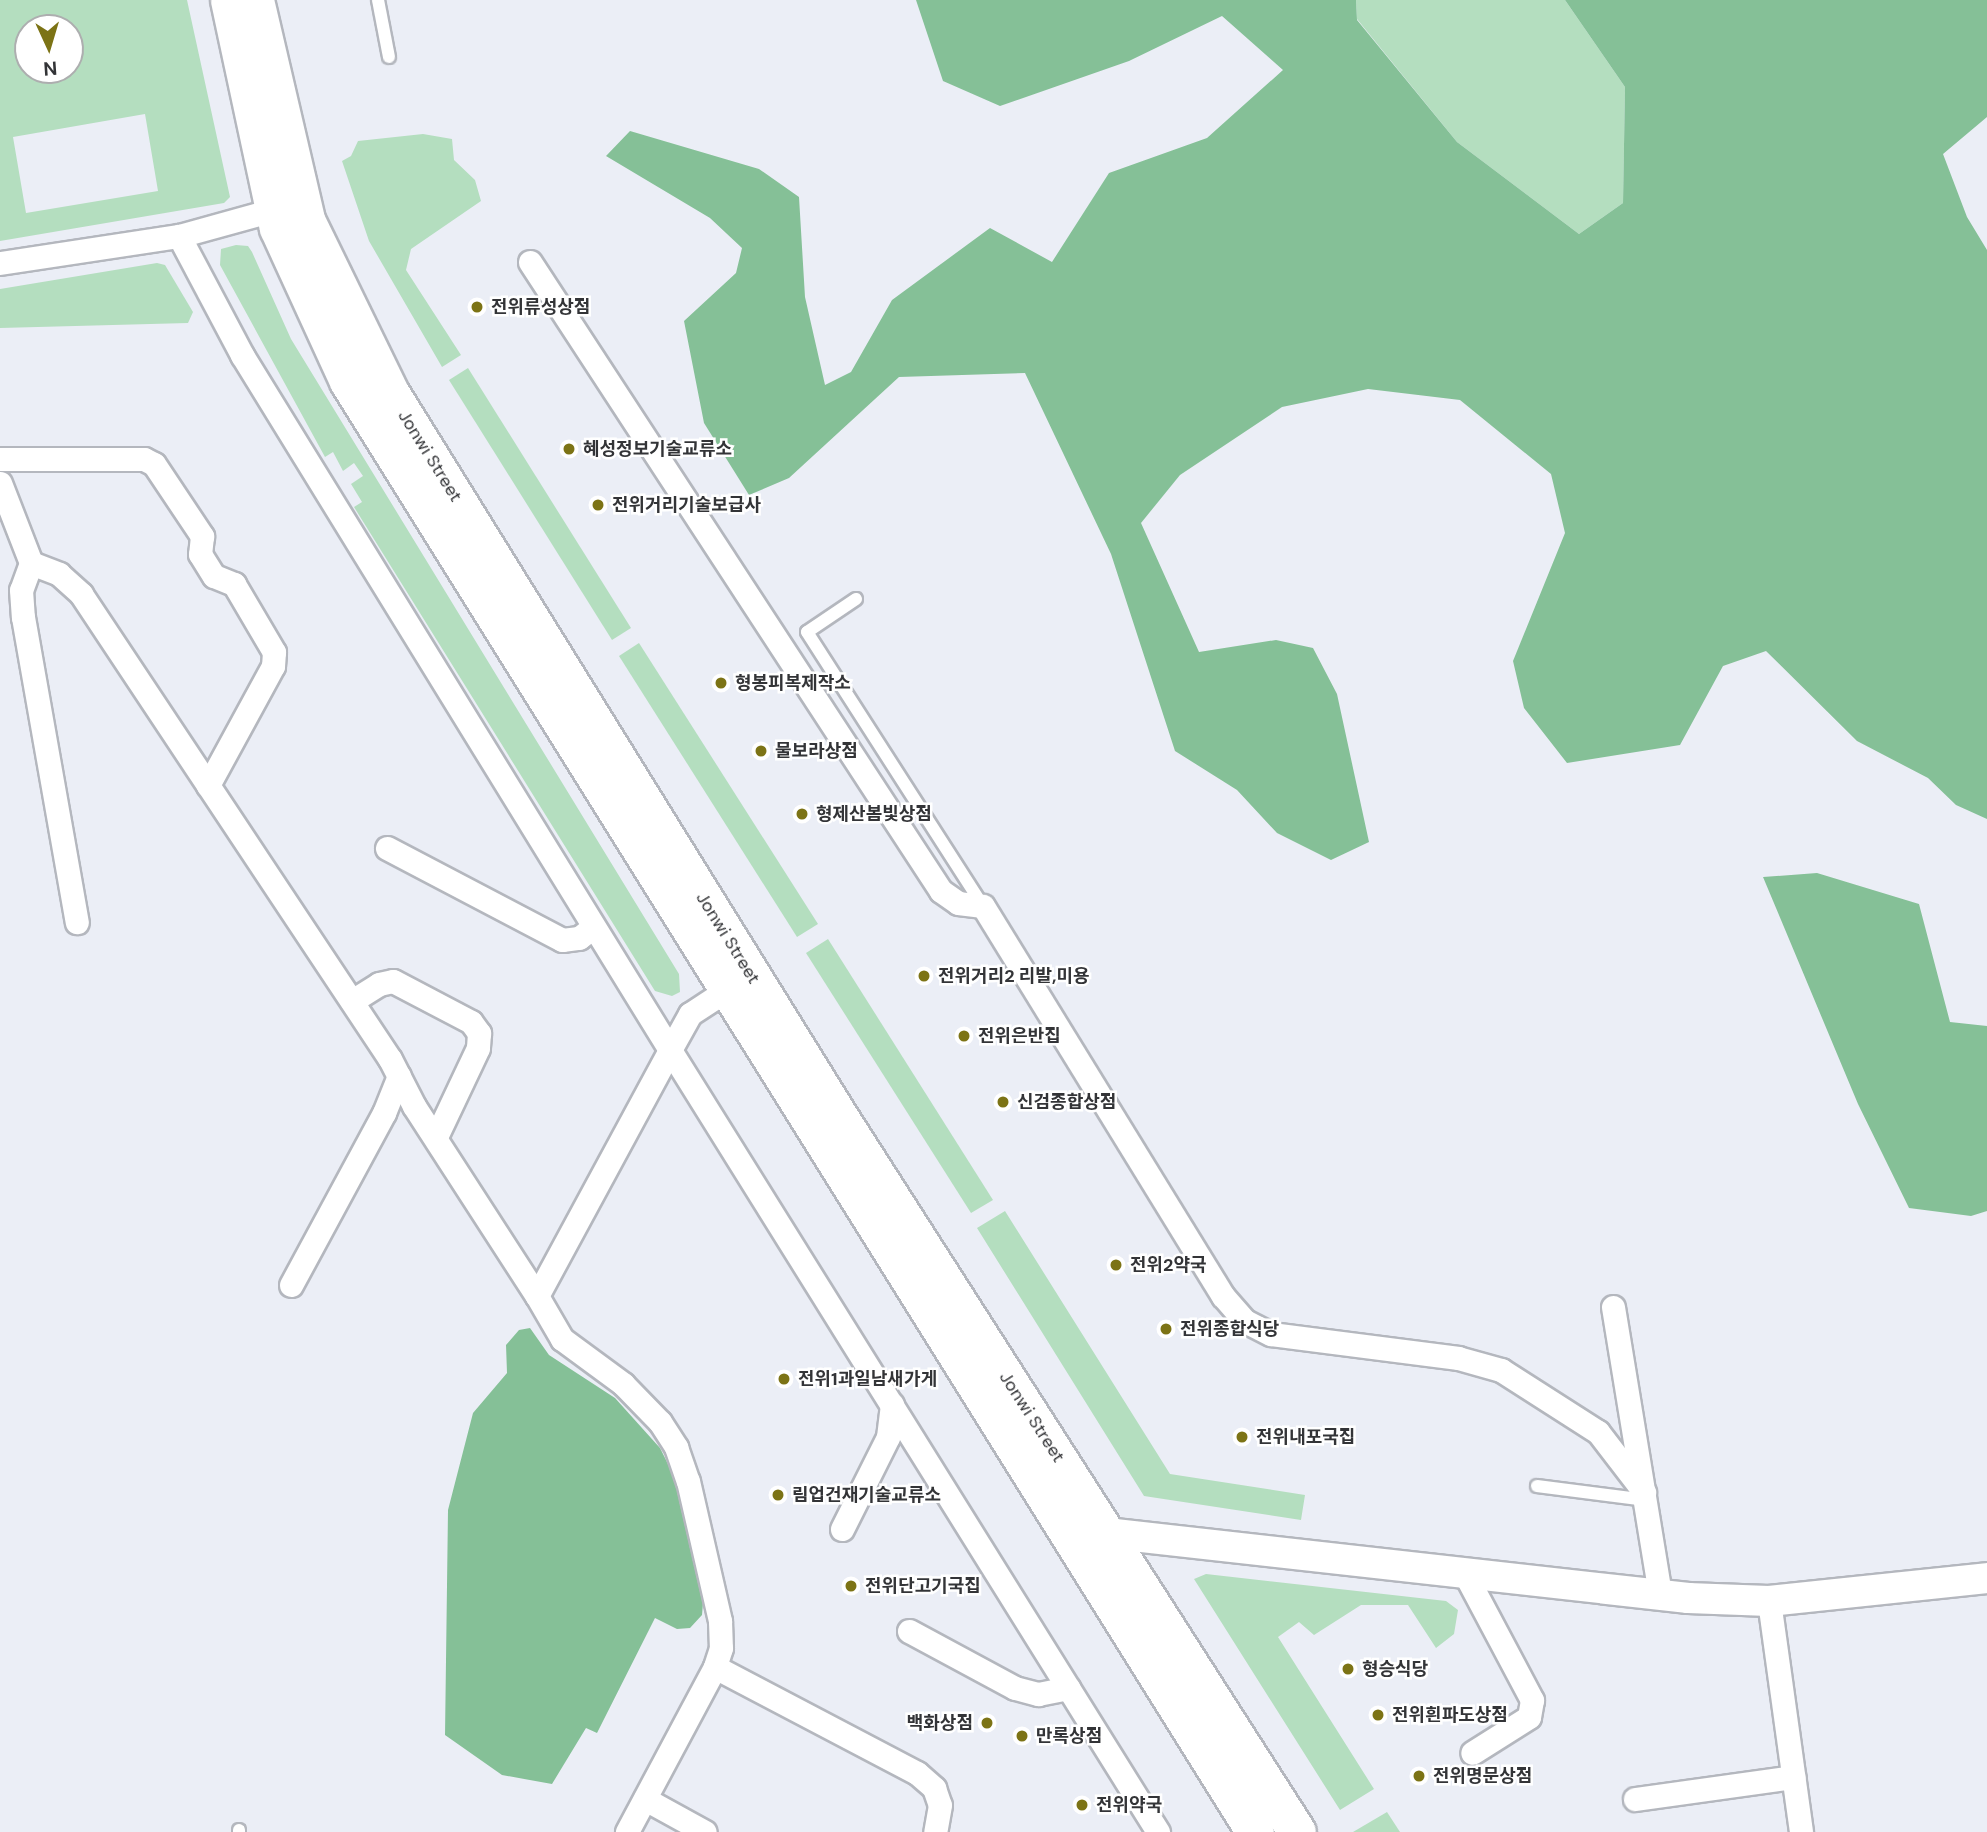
<!DOCTYPE html>
<html>
<head>
<meta charset="utf-8">
<style>
  body { margin:0 }
  #map { position:relative; width:1987px; height:1832px; overflow:hidden; background:#ebeef6; font-family:"DM Sans","Noto Sans KR",sans-serif }
  div>[style] { position:absolute }
  .green>* { inset:0; background:#b4debf }
  .forest>* { inset:0; background:#85c097 }
  .roads { filter:drop-shadow(2px 0 #b4b7be) drop-shadow(-2px 0 #b4b7be) drop-shadow(0 2px #b4b7be) drop-shadow(0 -2px #b4b7be) }
  .service>* { height:12px; margin:-6px; padding:0 6px; transform-origin:6px; border-radius:6px; background:#fff }
  .minor>* { height:23px; margin:-11.5px; padding:0 11.5px; transform-origin:11.5px; border-radius:11.5px; background:#fff }
  .tertiary>* { height:30px; margin:-15px; padding:0 15px; transform-origin:15px; border-radius:15px; background:#fff }
  .primary>* { height:37px; margin:-18.5px; padding:0 18.5px; transform-origin:18.5px; border-radius:18.5px; background:#fff }
  .dots>* { width:19px; height:19px; translate:-50% -50%; box-sizing:border-box; border:4px solid #fff; border-radius:50% }
  span { translate:-50% -50%; white-space:nowrap; text-align:center; line-height:1.15; -webkit-text-stroke:5px #fff; paint-order:stroke }
  .poi-label { font-size:18px; color:#333437; font-weight:700 }
  .left { translate:0 -50%; text-align:left }
  .right { translate:-100% -50%; text-align:right }
  .street-label { font-size:18px; color:#333437 }
  .north { position:absolute; left:14px; top:14px; width:70px; height:70px; box-sizing:border-box; background:#fff; border:2px solid #adaeaf; border-radius:50%; rotate:176deg; font-size:19px; font-weight:700; line-height:28px; text-align:center; color:#333437 }
  .north::after { content:''; display:block; margin:auto; width:24px; height:32px; background:#7c7315; clip-path:polygon(50% 0,100% 100%,50% 72%,0 100%) }
</style>
</head>
<body>
<div id="map">
  <div class="green">
    <div style="clip-path:polygon(evenodd,0 0,187px 0,230px 197px,224px 203px,0 241px,0 0,28px 28px,70px 28px,70px 70px,28px 70px,28px 28px,0 0,145px 114px,158px 191px,26px 213px,13px 137px,145px 114px)"></div>
    <div style="clip-path:polygon(1356px 0,1565px 0,1625px 87px,1623px 203px,1579px 234px,1457px 142px,1357px 19px)"></div>
    <div style="clip-path:polygon(423px 134px,452px 139px,454px 160px,475px 180px,481px 201px,411px 249px,406px 270px,461px 355px,442px 367px,369px 241px,342px 161px,351px 156px,358px 141px)"></div>
    <div style="clip-path:polygon(236px 245px,248px 246px,252px 252px,291px 339px,679px 974px,680px 992px,672px 996px,655px 991px,354px 507px,362px 502px,351px 484px,363px 476px,354px 463px,343px 471px,333px 452px,325px 457px,220px 265px,221px 249px)"></div>
    <div style="clip-path:polygon(157px 263px,165px 265px,193px 312px,188px 323px,0 328px,0 289px)"></div>
    <div style="clip-path:polygon(468px 368px,631px 628px,612px 640px,449px 380px)"></div>
    <div style="clip-path:polygon(639px 643px,818px 924px,797px 937px,619px 656px)"></div>
    <div style="clip-path:polygon(828px 939px,993px 1200px,971px 1213px,806px 953px)"></div>
    <div style="clip-path:polygon(1005px 1211px,1170px 1474px,1305px 1495px,1301px 1520px,1144px 1496px,977px 1228px)"></div>
    <div style="clip-path:polygon(1206px 1574px,1446px 1601px,1458px 1610px,1454px 1634px,1436px 1648px,1408px 1605px,1361px 1605px,1314px 1635px,1299px 1622px,1278px 1637px,1374px 1789px,1340px 1810px,1194px 1579px)"></div>
    <div style="clip-path:polygon(1387px 1812px,1400px 1832px,1353px 1832px)"></div>
  </div>
  <div class="forest">
    <div style="clip-path:polygon(916px 0,1356px 0,1357px 20px,1457px 142px,1579px 234px,1623px 203px,1625px 87px,1565px 0,1987px 0,1987px 117px,1943px 154px,1967px 217px,1987px 250px,1987px 819px,1956px 805px,1928px 778px,1857px 741px,1766px 651px,1723px 666px,1680px 745px,1567px 763px,1524px 708px,1513px 661px,1565px 533px,1551px 474px,1460px 400px,1368px 389px,1282px 407px,1180px 475px,1141px 523px,1199px 652px,1276px 640px,1313px 648px,1337px 694px,1369px 842px,1331px 860px,1277px 833px,1237px 790px,1175px 751px,1111px 554px,1025px 373px,899px 377px,789px 478px,749px 495px,704px 423px,684px 321px,736px 273px,742px 248px,710px 218px,606px 156px,630px 131px,759px 169px,799px 197px,805px 297px,825px 385px,851px 372px,892px 300px,990px 228px,1052px 262px,1109px 173px,1207px 138px,1283px 70px,1222px 16px,1129px 61px,1000px 106px,943px 81px)"></div>
    <div style="clip-path:polygon(1817px 873px,1919px 904px,1950px 1022px,1987px 1026px,1987px 1211px,1971px 1216px,1909px 1208px,1858px 1104px,1763px 877px)"></div>
    <div style="clip-path:polygon(530px 1328px,549px 1355px,615px 1398px,660px 1448px,681px 1490px,703px 1603px,702px 1615px,690px 1628px,677px 1629px,655px 1618px,597px 1733px,586px 1728px,552px 1784px,502px 1775px,445px 1735px,448px 1510px,473px 1413px,507px 1373px,506px 1345px,519px 1330px)"></div>
  </div>
  <div class="roads">
    <div class="service">
      <div style="left:378px;top:0;width:58px;rotate:79.1deg"></div>
      <div style="left:856px;top:599px;width:59px;rotate:146deg"></div>
      <div style="left:807px;top:632px;width:326px;rotate:57.3deg"></div>
      <div style="left:1537px;top:1486px;width:110px;rotate:7.3deg"></div>
      <div style="left:239px;top:1832px;width:2px;rotate:-90deg"></div>
    </div>
    <div class="minor">
      <div style="left:179px;top:236px;width:135px;rotate:62.1deg"></div>
      <div style="left:242px;top:355px;width:816px;rotate:58.37deg"></div>
      <div style="left:670px;top:1050px;width:41px;rotate:-60.9deg"></div>
      <div style="left:690px;top:1014px;width:45px;rotate:-33.3deg"></div>
      <div style="left:530px;top:262px;width:751px;rotate:56.84deg"></div>
      <div style="left:941px;top:891px;width:21px;rotate:35deg"></div>
      <div style="left:958px;top:903px;width:25px;rotate:7deg"></div>
      <div style="left:983px;top:906px;width:458px;rotate:58.4deg"></div>
      <div style="left:1223px;top:1296px;width:33px;rotate:49deg"></div>
      <div style="left:1245px;top:1321px;width:29px;rotate:27deg"></div>
      <div style="left:1271px;top:1334px;width:189px;rotate:7.3deg"></div>
      <div style="left:1458px;top:1358px;width:45px;rotate:15.6deg"></div>
      <div style="left:1501px;top:1370px;width:115px;rotate:32.6deg"></div>
      <div style="left:1598px;top:1432px;width:76px;rotate:52.5deg"></div>
      <div style="left:0;top:263px;width:181px;rotate:-8.6deg"></div>
      <div style="left:179px;top:236px;width:98px;rotate:-15.5deg"></div>
      <div style="left:0;top:459px;width:144px"></div>
      <div style="left:144px;top:459px;width:11px;rotate:27deg"></div>
      <div style="left:154px;top:464px;width:87px;rotate:56.3deg"></div>
      <div style="left:202px;top:536px;width:18px;rotate:96deg"></div>
      <div style="left:200px;top:554px;width:26px;rotate:58deg"></div>
      <div style="left:214px;top:576px;width:22px;rotate:22deg"></div>
      <div style="left:234px;top:584px;width:79px;rotate:59.5deg"></div>
      <div style="left:274px;top:652px;width:14px;rotate:94deg"></div>
      <div style="left:273px;top:666px;width:136px;rotate:118.6deg"></div>
      <div style="left:0;top:483px;width:86px;rotate:68.8deg"></div>
      <div style="left:31px;top:563px;width:29px;rotate:110deg"></div>
      <div style="left:21px;top:590px;width:27px;rotate:86deg"></div>
      <div style="left:23px;top:617px;width:310px;rotate:80deg"></div>
      <div style="left:31px;top:563px;width:30px;rotate:21deg"></div>
      <div style="left:59px;top:574px;width:30px;rotate:42deg"></div>
      <div style="left:81px;top:594px;width:558px;rotate:56.4deg"></div>
      <div style="left:390px;top:1059px;width:53px;rotate:62.9deg"></div>
      <div style="left:414px;top:1106px;width:226px;rotate:57.1deg"></div>
      <div style="left:537px;top:1296px;width:280px;rotate:-61.6deg"></div>
      <div style="left:670px;top:1050px;width:922px;rotate:58.03deg"></div>
      <div style="left:387px;top:848px;width:198px;rotate:27.7deg"></div>
      <div style="left:562px;top:940px;width:17px;rotate:-7deg"></div>
      <div style="left:579px;top:938px;width:18px;rotate:-38deg"></div>
      <div style="left:352px;top:1001px;width:32px;rotate:-32deg"></div>
      <div style="left:379px;top:984px;width:14px;rotate:-12deg"></div>
      <div style="left:393px;top:981px;width:88px;rotate:27.7deg"></div>
      <div style="left:471px;top:1022px;width:14px;rotate:54deg"></div>
      <div style="left:479px;top:1033px;width:15px;rotate:94deg"></div>
      <div style="left:478px;top:1048px;width:98px;rotate:115.3deg"></div>
      <div style="left:291px;top:1285px;width:196px;rotate:-61.6deg"></div>
      <div style="left:384px;top:1113px;width:40px;rotate:-68deg"></div>
      <div style="left:537px;top:1296px;width:50px;rotate:59.8deg"></div>
      <div style="left:562px;top:1339px;width:76px;rotate:36.4deg"></div>
      <div style="left:623px;top:1384px;width:53px;rotate:45.8deg"></div>
      <div style="left:660px;top:1422px;width:30px;rotate:57deg"></div>
      <div style="left:676px;top:1447px;width:36px;rotate:71deg"></div>
      <div style="left:688px;top:1481px;width:144px;rotate:77.1deg"></div>
      <div style="left:720px;top:1621px;width:27px;rotate:88deg"></div>
      <div style="left:721px;top:1648px;width:20px;rotate:108deg"></div>
      <div style="left:715px;top:1667px;width:187px;rotate:118.1deg"></div>
      <div style="left:1613px;top:1307px;width:291px;rotate:80.7deg"></div>
      <div style="left:842px;top:1529px;width:103px;rotate:-63.4deg"></div>
      <div style="left:888px;top:1437px;width:33px;rotate:-83deg"></div>
      <div style="left:1464px;top:1572px;width:145px;rotate:62deg"></div>
      <div style="left:1532px;top:1700px;width:17px;rotate:100deg"></div>
      <div style="left:1529px;top:1717px;width:67px;rotate:147.7deg"></div>
      <div style="left:1769px;top:1601px;width:233px;rotate:82.1deg"></div>
      <div style="left:909px;top:1631px;width:120px;rotate:28.3deg"></div>
      <div style="left:1015px;top:1688px;width:24px;rotate:15deg"></div>
      <div style="left:1038px;top:1694px;width:31px;rotate:-11deg"></div>
      <div style="left:715px;top:1667px;width:228px;rotate:27.7deg"></div>
      <div style="left:917px;top:1773px;width:23px;rotate:41deg"></div>
      <div style="left:934px;top:1788px;width:18px;rotate:71deg"></div>
      <div style="left:940px;top:1805px;width:27px;rotate:100deg"></div>
      <div style="left:645px;top:1799px;width:68px;rotate:28.8deg"></div>
      <div style="left:1635px;top:1799px;width:160px;rotate:-7.9deg"></div>
    </div>
    <div class="tertiary">
      <div style="left:1106px;top:1533px;width:586px;rotate:6.37deg"></div>
      <div style="left:1688px;top:1598px;width:81px;rotate:2.1deg"></div>
      <div style="left:1769px;top:1601px;width:219px;rotate:-6deg"></div>
    </div>
    <div class="primary">
      <div style="left:229px;top:0;width:233px;rotate:77.9deg"></div>
      <div style="left:278px;top:228px;width:168px;rotate:65.4deg"></div>
      <div style="left:348px;top:381px;width:1711px;rotate:57.99deg"></div>
      <div style="left:255px;top:0;width:226px;rotate:76.9deg"></div>
      <div style="left:306px;top:220px;width:194px;rotate:64deg"></div>
      <div style="left:391px;top:394px;width:848px;rotate:58.2deg"></div>
      <div style="left:838px;top:1115px;width:851px;rotate:57.37deg"></div>
    </div>
  </div>
  <div class="dots">
    <div style="left:477px;top:307px;background:#7c7315"></div>
    <div style="left:569px;top:449px;background:#7c7315"></div>
    <div style="left:598px;top:505px;background:#7c7315"></div>
    <div style="left:721px;top:683px;background:#7c7315"></div>
    <div style="left:761px;top:751px;background:#7c7315"></div>
    <div style="left:802px;top:814px;background:#7c7315"></div>
    <div style="left:924px;top:976px;background:#7c7315"></div>
    <div style="left:964px;top:1036px;background:#7c7315"></div>
    <div style="left:1003px;top:1102px;background:#7c7315"></div>
    <div style="left:1116px;top:1265px;background:#7c7315"></div>
    <div style="left:1166px;top:1329px;background:#7c7315"></div>
    <div style="left:784px;top:1379px;background:#7c7315"></div>
    <div style="left:1242px;top:1437px;background:#7c7315"></div>
    <div style="left:778px;top:1495px;background:#7c7315"></div>
    <div style="left:851px;top:1586px;background:#7c7315"></div>
    <div style="left:1348px;top:1669px;background:#7c7315"></div>
    <div style="left:1378px;top:1715px;background:#7c7315"></div>
    <div style="left:987px;top:1723px;background:#7c7315"></div>
    <div style="left:1022px;top:1736px;background:#7c7315"></div>
    <div style="left:1419px;top:1776px;background:#7c7315"></div>
    <div style="left:1082px;top:1805px;background:#7c7315"></div>
  </div>
  <div class="poi-label">
    <span class="left" style="left:491px;top:307px">전위류성상점</span>
    <span class="left" style="left:583px;top:449px">혜성정보기술교류소</span>
    <span class="left" style="left:612px;top:505px">전위거리기술보급사</span>
    <span class="left" style="left:735px;top:683px">형봉피복제작소</span>
    <span class="left" style="left:775px;top:751px">물보라상점</span>
    <span class="left" style="left:816px;top:814px">형제산봄빛상점</span>
    <span class="left" style="left:938px;top:976px">전위거리2 리발,미용</span>
    <span class="left" style="left:978px;top:1036px">전위은반집</span>
    <span class="left" style="left:1017px;top:1102px">신검종합상점</span>
    <span class="left" style="left:1130px;top:1265px">전위2약국</span>
    <span class="left" style="left:1180px;top:1329px">전위종합식당</span>
    <span class="left" style="left:798px;top:1379px">전위1과일남새가게</span>
    <span class="left" style="left:1256px;top:1437px">전위내포국집</span>
    <span class="left" style="left:792px;top:1495px">림업건재기술교류소</span>
    <span class="left" style="left:865px;top:1586px">전위단고기국집</span>
    <span class="left" style="left:1362px;top:1669px">형승식당</span>
    <span class="left" style="left:1392px;top:1715px">전위흰파도상점</span>
    <span class="right" style="left:973px;top:1723px">백화상점</span>
    <span class="left" style="left:1036px;top:1736px">만록상점</span>
    <span class="left" style="left:1433px;top:1776px">전위명문상점</span>
    <span class="left" style="left:1096px;top:1805px">전위약국</span>
  </div>
  <div class="street-label">
    <span style="left:430px;top:456px;rotate:58deg">Jonwi Street</span>
    <span style="left:728px;top:938px;rotate:58deg">Jonwi Street</span>
    <span style="left:1032px;top:1417px;rotate:57deg">Jonwi Street</span>
  </div>
  <div class="north">N</div>
</div>
</body>
</html>
